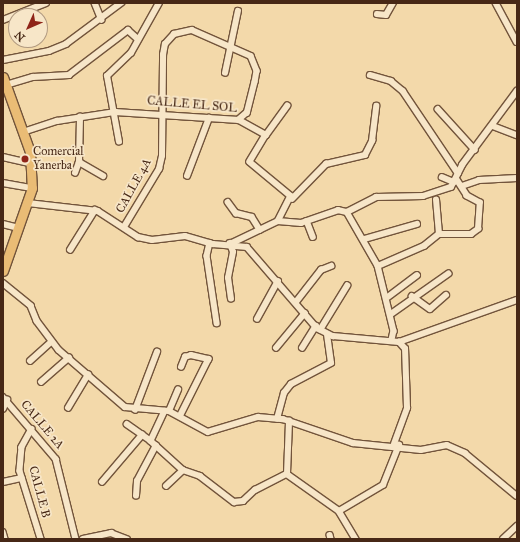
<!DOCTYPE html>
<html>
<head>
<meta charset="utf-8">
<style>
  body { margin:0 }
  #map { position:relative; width:520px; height:542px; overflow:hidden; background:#f3d9aa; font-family:"IM FELL Great Primer",serif }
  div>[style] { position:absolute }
  .roads { filter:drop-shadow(1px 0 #72543b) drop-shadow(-1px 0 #72543b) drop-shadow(0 1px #72543b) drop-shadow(0 -1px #72543b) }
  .street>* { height:5.5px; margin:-2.75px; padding:0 2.75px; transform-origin:2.75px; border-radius:2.75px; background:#f7e6c8 }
  .primary>* { height:9px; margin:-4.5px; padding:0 4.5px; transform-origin:4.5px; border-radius:4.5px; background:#eabc75 }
  .dots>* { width:11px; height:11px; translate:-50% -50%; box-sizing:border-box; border:2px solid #f7e6c8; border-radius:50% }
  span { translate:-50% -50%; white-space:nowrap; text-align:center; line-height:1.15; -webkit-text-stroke:3.5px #f7e6c8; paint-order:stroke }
  .street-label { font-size:12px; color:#472816 }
  .poi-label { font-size:12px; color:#472816 }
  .left { translate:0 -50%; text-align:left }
  .frame { position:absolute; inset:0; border:4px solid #472816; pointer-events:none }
  .north { position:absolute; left:8px; top:8px; width:40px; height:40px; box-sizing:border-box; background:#f7e6c8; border:1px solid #b19a81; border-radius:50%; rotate:225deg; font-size:11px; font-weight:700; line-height:16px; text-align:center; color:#472816 }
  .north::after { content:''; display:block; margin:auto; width:14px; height:18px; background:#8f2418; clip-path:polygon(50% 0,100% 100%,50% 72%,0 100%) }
</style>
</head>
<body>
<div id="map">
  <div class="roads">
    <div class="street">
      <div style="left:95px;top:3px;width:18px;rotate:68deg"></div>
      <div style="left:496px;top:3px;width:44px;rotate:61.7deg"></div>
      <div style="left:377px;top:14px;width:9px;rotate:6deg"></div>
      <div style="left:386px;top:15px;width:14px;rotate:-60deg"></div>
      <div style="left:3px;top:20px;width:46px;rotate:-21.6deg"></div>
      <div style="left:3px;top:60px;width:47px;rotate:-11.1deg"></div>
      <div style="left:49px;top:51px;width:18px;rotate:-22deg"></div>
      <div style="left:66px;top:44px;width:69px;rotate:-36.7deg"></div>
      <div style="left:225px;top:73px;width:63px;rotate:-78.2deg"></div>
      <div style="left:370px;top:75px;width:22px;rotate:16deg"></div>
      <div style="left:391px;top:81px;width:16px;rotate:40deg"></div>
      <div style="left:403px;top:91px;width:99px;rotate:56.1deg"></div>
      <div style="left:3px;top:86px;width:31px;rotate:-17deg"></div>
      <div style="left:33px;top:77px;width:36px;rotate:-3deg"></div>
      <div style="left:69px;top:75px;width:74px;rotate:-37.3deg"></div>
      <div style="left:128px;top:30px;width:13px;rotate:42deg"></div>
      <div style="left:438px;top:109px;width:55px;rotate:47.9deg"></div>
      <div style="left:493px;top:126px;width:26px;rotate:21deg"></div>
      <div style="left:23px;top:132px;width:36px;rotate:-18deg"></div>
      <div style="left:57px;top:121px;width:59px;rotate:-8.8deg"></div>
      <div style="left:115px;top:112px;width:124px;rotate:3.7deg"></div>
      <div style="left:239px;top:120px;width:31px;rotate:29deg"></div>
      <div style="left:266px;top:135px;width:31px;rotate:121deg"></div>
      <div style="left:250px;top:162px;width:53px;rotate:39.7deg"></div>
      <div style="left:291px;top:196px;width:28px;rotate:117deg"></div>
      <div style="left:266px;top:135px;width:36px;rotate:-54deg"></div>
      <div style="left:119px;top:142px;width:67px;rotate:-100.3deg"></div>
      <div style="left:107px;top:76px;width:33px;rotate:-44deg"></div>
      <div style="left:131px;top:53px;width:57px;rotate:-60.8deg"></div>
      <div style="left:3px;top:157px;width:28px;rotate:13deg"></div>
      <div style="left:79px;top:162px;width:28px;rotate:30deg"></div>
      <div style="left:75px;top:173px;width:12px;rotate:-70deg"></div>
      <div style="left:79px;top:162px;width:45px;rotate:-88.7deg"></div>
      <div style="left:187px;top:176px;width:62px;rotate:-69.2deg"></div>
      <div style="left:442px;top:177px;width:13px;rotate:23deg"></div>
      <div style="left:3px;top:183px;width:29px;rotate:10deg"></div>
      <div style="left:462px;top:186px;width:18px;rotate:-19deg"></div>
      <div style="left:479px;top:180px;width:38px;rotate:-3deg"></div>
      <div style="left:292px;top:199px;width:49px;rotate:-45.8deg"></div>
      <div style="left:326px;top:164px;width:40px;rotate:-13deg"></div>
      <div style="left:365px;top:155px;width:16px;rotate:-63deg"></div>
      <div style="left:372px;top:141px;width:35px;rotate:-83deg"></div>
      <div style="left:228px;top:202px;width:14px;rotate:54deg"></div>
      <div style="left:236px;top:213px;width:16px;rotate:14deg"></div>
      <div style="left:252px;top:217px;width:15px;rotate:58deg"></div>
      <div style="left:28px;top:203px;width:70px;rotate:6.5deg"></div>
      <div style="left:98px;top:211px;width:48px;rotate:33deg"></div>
      <div style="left:138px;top:237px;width:14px;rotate:12deg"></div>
      <div style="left:152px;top:240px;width:33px;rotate:-7deg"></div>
      <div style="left:185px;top:236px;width:29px;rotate:16deg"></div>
      <div style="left:213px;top:244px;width:34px;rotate:5deg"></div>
      <div style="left:247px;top:247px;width:107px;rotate:49.2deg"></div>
      <div style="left:317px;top:328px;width:18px;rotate:27deg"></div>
      <div style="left:333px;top:336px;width:66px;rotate:5.2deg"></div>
      <div style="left:399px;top:342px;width:125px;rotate:-19.6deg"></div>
      <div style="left:347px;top:212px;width:33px;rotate:-27deg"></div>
      <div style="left:376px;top:197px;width:47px;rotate:-1.2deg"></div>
      <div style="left:423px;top:196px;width:29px;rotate:-18deg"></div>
      <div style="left:451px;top:187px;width:25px;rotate:-63deg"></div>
      <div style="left:462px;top:165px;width:92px;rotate:-53.4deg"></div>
      <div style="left:307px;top:221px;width:17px;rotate:69deg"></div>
      <div style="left:3px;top:224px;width:16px;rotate:14deg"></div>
      <div style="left:124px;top:227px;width:68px;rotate:-58.9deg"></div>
      <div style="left:159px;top:169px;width:13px;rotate:-77deg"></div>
      <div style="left:162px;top:156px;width:101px;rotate:-89.4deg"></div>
      <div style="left:163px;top:55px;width:11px;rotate:-80deg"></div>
      <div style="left:165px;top:44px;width:13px;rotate:-48deg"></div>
      <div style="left:174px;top:34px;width:18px;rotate:-13deg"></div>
      <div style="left:192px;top:30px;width:64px;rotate:23.8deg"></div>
      <div style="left:251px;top:56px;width:16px;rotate:68deg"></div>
      <div style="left:257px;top:71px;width:11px;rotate:100deg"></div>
      <div style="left:255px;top:82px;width:32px;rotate:104deg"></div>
      <div style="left:247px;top:113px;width:11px;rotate:139deg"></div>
      <div style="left:439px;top:234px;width:32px"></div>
      <div style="left:471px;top:234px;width:9px;rotate:-36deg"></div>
      <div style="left:478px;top:229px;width:26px;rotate:-86deg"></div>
      <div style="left:480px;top:203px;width:15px;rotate:-152deg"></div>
      <div style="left:467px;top:196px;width:20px;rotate:-123deg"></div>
      <div style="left:365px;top:239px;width:54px;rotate:-16.1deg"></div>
      <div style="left:210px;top:243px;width:13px;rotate:103deg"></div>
      <div style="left:207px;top:256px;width:68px;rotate:81.5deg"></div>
      <div style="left:70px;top:250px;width:47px;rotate:-58deg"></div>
      <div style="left:378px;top:266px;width:50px;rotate:-23.5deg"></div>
      <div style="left:424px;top:246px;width:19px;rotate:-39deg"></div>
      <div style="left:439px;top:234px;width:34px;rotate:-95deg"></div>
      <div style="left:3px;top:283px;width:36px;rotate:39deg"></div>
      <div style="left:31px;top:306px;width:16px;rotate:68deg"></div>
      <div style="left:37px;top:321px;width:36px;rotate:53deg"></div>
      <div style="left:59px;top:350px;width:87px;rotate:40.8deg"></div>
      <div style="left:125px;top:407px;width:44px;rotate:5.2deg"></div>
      <div style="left:169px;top:411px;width:44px;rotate:28.3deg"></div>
      <div style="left:208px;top:432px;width:52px;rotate:-16.7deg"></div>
      <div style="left:258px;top:417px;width:25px;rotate:5deg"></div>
      <div style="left:283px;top:419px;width:74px;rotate:18.9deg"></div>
      <div style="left:353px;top:443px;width:68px;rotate:5.9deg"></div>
      <div style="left:421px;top:450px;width:26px;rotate:-11deg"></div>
      <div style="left:447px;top:445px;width:20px;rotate:24deg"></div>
      <div style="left:465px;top:453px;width:67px;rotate:39.6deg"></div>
      <div style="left:412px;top:296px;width:22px;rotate:36deg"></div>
      <div style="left:430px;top:309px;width:21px;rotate:-41deg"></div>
      <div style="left:388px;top:297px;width:36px;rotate:-37deg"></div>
      <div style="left:231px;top:299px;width:21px;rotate:-98deg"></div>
      <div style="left:228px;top:278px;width:26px;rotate:-79deg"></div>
      <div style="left:233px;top:252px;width:9px;rotate:-111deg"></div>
      <div style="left:230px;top:244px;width:53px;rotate:-25.6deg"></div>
      <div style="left:278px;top:221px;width:23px;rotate:5deg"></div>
      <div style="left:301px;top:223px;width:39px;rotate:-19deg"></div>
      <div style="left:338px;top:210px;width:9px;rotate:13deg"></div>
      <div style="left:347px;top:212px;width:62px;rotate:60.1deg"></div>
      <div style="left:378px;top:266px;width:67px;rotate:76.2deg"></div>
      <div style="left:394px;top:331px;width:9px;rotate:103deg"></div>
      <div style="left:296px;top:302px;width:41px;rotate:-52deg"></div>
      <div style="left:321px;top:270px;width:11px;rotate:-22deg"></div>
      <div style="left:391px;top:314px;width:70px;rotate:-35.1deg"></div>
      <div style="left:257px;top:319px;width:43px;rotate:-61.1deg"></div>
      <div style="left:320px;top:330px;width:52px;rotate:-58.5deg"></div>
      <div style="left:276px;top:348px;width:45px;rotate:-50.4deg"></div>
      <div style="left:302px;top:348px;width:26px;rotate:-58deg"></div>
      <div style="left:30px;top:361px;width:28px;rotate:-42deg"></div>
      <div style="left:181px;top:367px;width:11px;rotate:-68deg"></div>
      <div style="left:185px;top:357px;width:6px;rotate:-18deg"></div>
      <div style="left:191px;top:355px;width:18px;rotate:13deg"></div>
      <div style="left:209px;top:359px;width:63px;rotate:116.6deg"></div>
      <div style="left:41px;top:382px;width:37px;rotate:-41deg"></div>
      <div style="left:3px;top:397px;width:82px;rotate:49.5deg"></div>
      <div style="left:56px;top:459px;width:82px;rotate:76deg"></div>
      <div style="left:68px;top:408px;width:39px;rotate:-59deg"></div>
      <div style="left:3px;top:409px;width:10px;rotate:-66deg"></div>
      <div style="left:135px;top:410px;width:62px;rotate:-69.2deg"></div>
      <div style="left:165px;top:411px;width:33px;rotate:115deg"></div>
      <div style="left:151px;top:441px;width:43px;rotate:42.2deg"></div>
      <div style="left:183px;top:470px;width:18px;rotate:19deg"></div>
      <div style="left:200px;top:476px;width:43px;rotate:37.4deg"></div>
      <div style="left:234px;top:502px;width:9px;rotate:-6deg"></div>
      <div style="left:243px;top:501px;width:16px;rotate:-43deg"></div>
      <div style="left:255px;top:490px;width:36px;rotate:-27deg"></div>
      <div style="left:287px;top:474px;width:53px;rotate:-87.8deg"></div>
      <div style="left:169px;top:411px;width:23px;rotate:-67deg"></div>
      <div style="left:277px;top:419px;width:27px;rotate:-75deg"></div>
      <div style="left:284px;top:393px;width:11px;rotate:-52deg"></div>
      <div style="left:291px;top:384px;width:45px;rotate:-27.7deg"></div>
      <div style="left:331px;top:363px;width:29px;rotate:-98deg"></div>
      <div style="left:127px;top:424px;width:29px;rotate:35deg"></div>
      <div style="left:32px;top:429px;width:21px;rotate:119deg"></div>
      <div style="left:22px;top:447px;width:24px;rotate:95deg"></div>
      <div style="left:20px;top:471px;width:71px;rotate:72.8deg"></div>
      <div style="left:394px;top:444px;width:38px;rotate:-70deg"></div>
      <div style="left:407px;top:408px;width:59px;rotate:-91.9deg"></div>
      <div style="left:405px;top:349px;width:9px;rotate:-131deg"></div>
      <div style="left:287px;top:474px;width:64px;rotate:35.4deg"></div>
      <div style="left:339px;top:511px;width:33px;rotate:59deg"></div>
      <div style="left:3px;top:482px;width:19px;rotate:-12deg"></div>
      <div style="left:102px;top:482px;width:62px;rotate:-49.6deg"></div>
      <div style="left:166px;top:486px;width:23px;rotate:-43deg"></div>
      <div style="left:136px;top:496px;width:15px;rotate:-86deg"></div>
      <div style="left:137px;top:481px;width:40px;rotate:-62deg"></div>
      <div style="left:339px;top:511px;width:51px;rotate:-30.6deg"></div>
      <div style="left:383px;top:485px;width:43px;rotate:-68.2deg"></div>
      <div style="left:3px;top:532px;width:7px;rotate:74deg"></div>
      <div style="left:330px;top:535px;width:4px;rotate:76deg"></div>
      <div style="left:83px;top:539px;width:29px;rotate:-12deg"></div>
      <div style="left:111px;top:533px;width:17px;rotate:21deg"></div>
      <div style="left:503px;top:539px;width:19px;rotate:-43deg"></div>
    </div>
    <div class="primary">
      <div style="left:3px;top:77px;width:80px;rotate:70.2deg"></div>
      <div style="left:30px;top:152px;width:36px;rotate:87deg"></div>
      <div style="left:32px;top:188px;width:88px;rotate:109.3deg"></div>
    </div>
  </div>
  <div class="dots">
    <div style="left:25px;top:159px;background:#8f2418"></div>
  </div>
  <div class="street-label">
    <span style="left:192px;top:105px;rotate:5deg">CALLE EL SOL</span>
    <span style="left:134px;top:186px;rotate:-61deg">CALLE 4A</span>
    <span style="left:42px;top:425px;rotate:50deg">CALLE 2A</span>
    <span style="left:39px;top:492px;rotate:75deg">CALLE B</span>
  </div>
  <div class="poi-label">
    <span class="left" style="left:33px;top:159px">Comercial<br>Yanerba</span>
  </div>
  <div class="frame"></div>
  <div class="north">N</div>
</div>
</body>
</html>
